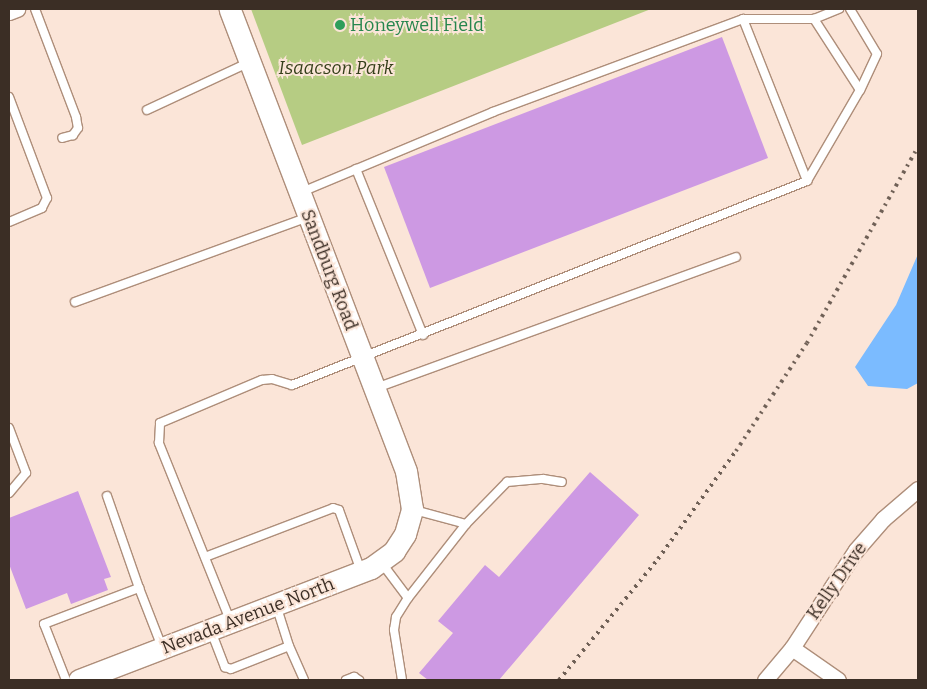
<!DOCTYPE html>
<html>
<head>
<meta charset="utf-8">
<style>
  body { margin:0 }
  #map { position:relative; width:927px; height:689px; overflow:hidden; background:#fbe5d8; font-family:Bitter,serif }
  div>[style] { position:absolute }
  .green>* { inset:0; background:#b6cc83 }
  .water>* { inset:0; background:#7bbbff }
  .building>* { inset:0; background:#cd99e3 }
  .roads { filter:drop-shadow(1px 0 #ae8e7a) drop-shadow(-1px 0 #ae8e7a) drop-shadow(0 1px #ae8e7a) drop-shadow(0 -1px #ae8e7a) }
  .lane>* { height:8px; margin:-4px; padding:0 4px; transform-origin:4px; border-radius:4px; background:#fff }
  .street>* { height:15px; margin:-7.5px; padding:0 7.5px; transform-origin:7.5px; border-radius:7.5px; background:#fff }
  .secondary>* { height:21px; margin:-10.5px; padding:0 10.5px; transform-origin:10.5px; border-radius:10.5px; background:#fff }
  .rail>* { height:4px; margin-top:-2px; transform-origin:0; background:repeating-linear-gradient(90deg,#6f6056 0 2.5px,transparent 0 7.5px) }
  .dots>* { width:14px; height:14px; translate:-50% -50%; box-sizing:border-box; border:2px solid #fbe5d8; border-radius:50% }
  span { translate:-50% -50%; white-space:nowrap; text-align:center; line-height:1.15; -webkit-text-stroke:4px #fbe5d8; paint-order:stroke }
  .leisure-label { font-size:18px; color:#27864d }
  .left { translate:0 -50%; text-align:left }
  .park-label { font-size:18px; color:#353f1a; font-style:italic }
  .street-label { font-size:18px; color:#3b2e25 }
  .frame { position:absolute; inset:0; border:10px solid #3b2e25; pointer-events:none }
</style>
</head>
<body>
<div id="map">
  <div class="green">
    <div style="clip-path:polygon(251px 9px,651px 9px,302px 145px)"></div>
  </div>
  <div class="water">
    <div style="clip-path:polygon(918px 254px,918px 383px,907px 389px,868px 386px,855px 367px,896px 305px)"></div>
  </div>
  <div class="building">
    <div style="clip-path:polygon(722px 37px,768px 158px,430px 288px,384px 167px)"></div>
    <div style="clip-path:polygon(590px 472px,639px 515px,499px 680px,428px 680px,419px 673px,453px 633px,438px 621px,485px 565px,499px 577px)"></div>
    <div style="clip-path:polygon(78px 491px,111px 577px,104px 579px,108px 590px,71px 604px,67px 593px,26px 609px,9px 564px,9px 518px)"></div>
  </div>
  <div class="roads">
    <div class="lane">
      <div style="left:35px;top:9px;width:116px;rotate:69.2deg"></div>
      <div style="left:76px;top:117px;width:11px;rotate:80deg"></div>
      <div style="left:78px;top:128px;width:9px;rotate:126deg"></div>
      <div style="left:73px;top:135px;width:11px;rotate:165deg"></div>
      <div style="left:850px;top:9px;width:52px;rotate:59deg"></div>
      <div style="left:877px;top:54px;width:40px;rotate:115deg"></div>
      <div style="left:743px;top:19px;width:174px;rotate:68.4deg"></div>
      <div style="left:814px;top:19px;width:27px;rotate:-22deg"></div>
      <div style="left:9px;top:97px;width:108px;rotate:69.4deg"></div>
      <div style="left:47px;top:198px;width:11px;rotate:117deg"></div>
      <div style="left:42px;top:208px;width:36px;rotate:157deg"></div>
      <div style="left:147px;top:110px;width:111px;rotate:-25deg"></div>
      <div style="left:356px;top:169px;width:179px;rotate:68deg"></div>
      <div style="left:75px;top:302px;width:248px;rotate:-20deg"></div>
      <div style="left:376px;top:388px;width:383px;rotate:-20deg"></div>
      <div style="left:9px;top:428px;width:48px;rotate:69.3deg"></div>
      <div style="left:26px;top:473px;width:26px;rotate:130deg"></div>
      <div style="left:107px;top:496px;width:97px;rotate:70.8deg"></div>
      <div style="left:466px;top:524px;width:59px;rotate:-45.7deg"></div>
      <div style="left:507px;top:482px;width:36px;rotate:-5deg"></div>
      <div style="left:543px;top:479px;width:19px;rotate:9deg"></div>
      <div style="left:205px;top:557px;width:137px;rotate:-20.9deg"></div>
      <div style="left:333px;top:508px;width:6px;rotate:18deg"></div>
      <div style="left:339px;top:510px;width:65px;rotate:70.2deg"></div>
      <div style="left:381px;top:562px;width:45px;rotate:53.1deg"></div>
      <div style="left:408px;top:598px;width:94px;rotate:-51.9deg"></div>
      <div style="left:466px;top:524px;width:54px;rotate:-164.9deg"></div>
      <div style="left:230px;top:620px;width:191px;rotate:-111.9deg"></div>
      <div style="left:159px;top:443px;width:20px;rotate:-87deg"></div>
      <div style="left:160px;top:423px;width:111px;rotate:-22.9deg"></div>
      <div style="left:262px;top:380px;width:10px;rotate:-6deg"></div>
      <div style="left:272px;top:379px;width:21px;rotate:17deg"></div>
      <div style="left:292px;top:385px;width:554px;rotate:-21.61deg"></div>
      <div style="left:807px;top:181px;width:105px;rotate:-59.8deg"></div>
      <div style="left:860px;top:90px;width:85px;rotate:-122.9deg"></div>
      <div style="left:814px;top:19px;width:71px;rotate:180deg"></div>
      <div style="left:743px;top:19px;width:267px;rotate:159.6deg"></div>
      <div style="left:493px;top:112px;width:207px;rotate:157.3deg"></div>
      <div style="left:211px;top:631px;width:39px;rotate:69deg"></div>
      <div style="left:225px;top:667px;width:6px;rotate:18deg"></div>
      <div style="left:231px;top:669px;width:62px;rotate:-21.6deg"></div>
      <div style="left:289px;top:646px;width:43px;rotate:-107.6deg"></div>
      <div style="left:289px;top:646px;width:37px;rotate:66deg"></div>
      <div style="left:66px;top:680px;width:60px;rotate:-111.4deg"></div>
      <div style="left:44px;top:624px;width:102px;rotate:-20.8deg"></div>
      <div style="left:139px;top:588px;width:63px;rotate:68.7deg"></div>
      <div style="left:346px;top:680px;width:9px;rotate:-21deg"></div>
      <div style="left:354px;top:677px;width:6px;rotate:31deg"></div>
      <div style="left:402px;top:680px;width:51px;rotate:-99.1deg"></div>
      <div style="left:394px;top:630px;width:13px;rotate:-81deg"></div>
      <div style="left:396px;top:617px;width:22px;rotate:-58deg"></div>
    </div>
    <div class="street">
      <div style="left:9px;top:12px;width:9px;rotate:-21deg"></div>
      <div style="left:792px;top:648px;width:56px;rotate:34.8deg"></div>
      <div style="left:765px;top:680px;width:42px;rotate:-49.8deg"></div>
      <div style="left:792px;top:648px;width:117px;rotate:-56.9deg"></div>
      <div style="left:856px;top:550px;width:41px;rotate:-48.9deg"></div>
      <div style="left:883px;top:519px;width:46px;rotate:-40.6deg"></div>
    </div>
    <div class="secondary">
      <div style="left:79px;top:680px;width:313px;rotate:-21deg"></div>
      <div style="left:371px;top:568px;width:29px;rotate:-36deg"></div>
      <div style="left:394px;top:551px;width:20px;rotate:-57deg"></div>
      <div style="left:405px;top:534px;width:26px;rotate:-74deg"></div>
      <div style="left:412px;top:509px;width:38px;rotate:-99deg"></div>
      <div style="left:406px;top:471px;width:494px;rotate:-110.9deg"></div>
    </div>
  </div>
  <div class="rail">
    <div style="left:559px;top:680px;width:156px;rotate:-50.7deg"></div>
    <div style="left:658px;top:559px;width:133px;rotate:-54.2deg"></div>
    <div style="left:736px;top:451px;width:129px;rotate:-56.7deg"></div>
    <div style="left:807px;top:343px;width:225px;rotate:-60.5deg"></div>
  </div>
  <div class="dots">
    <div style="left:340px;top:25px;background:#2e9e5b"></div>
  </div>
  <div class="leisure-label">
    <span class="left" style="left:350px;top:25px">Honeywell Field</span>
  </div>
  <div class="park-label">
    <span style="left:336px;top:68px">Isaacson Park</span>
  </div>
  <div class="street-label">
    <span style="left:329px;top:270px;rotate:69deg">Sandburg Road</span>
    <span style="left:837px;top:581px;rotate:-55deg">Kelly Drive</span>
    <span style="left:248px;top:616px;rotate:-21deg">Nevada Avenue North</span>
  </div>
  <div class="frame"></div>
</div>
</body>
</html>
